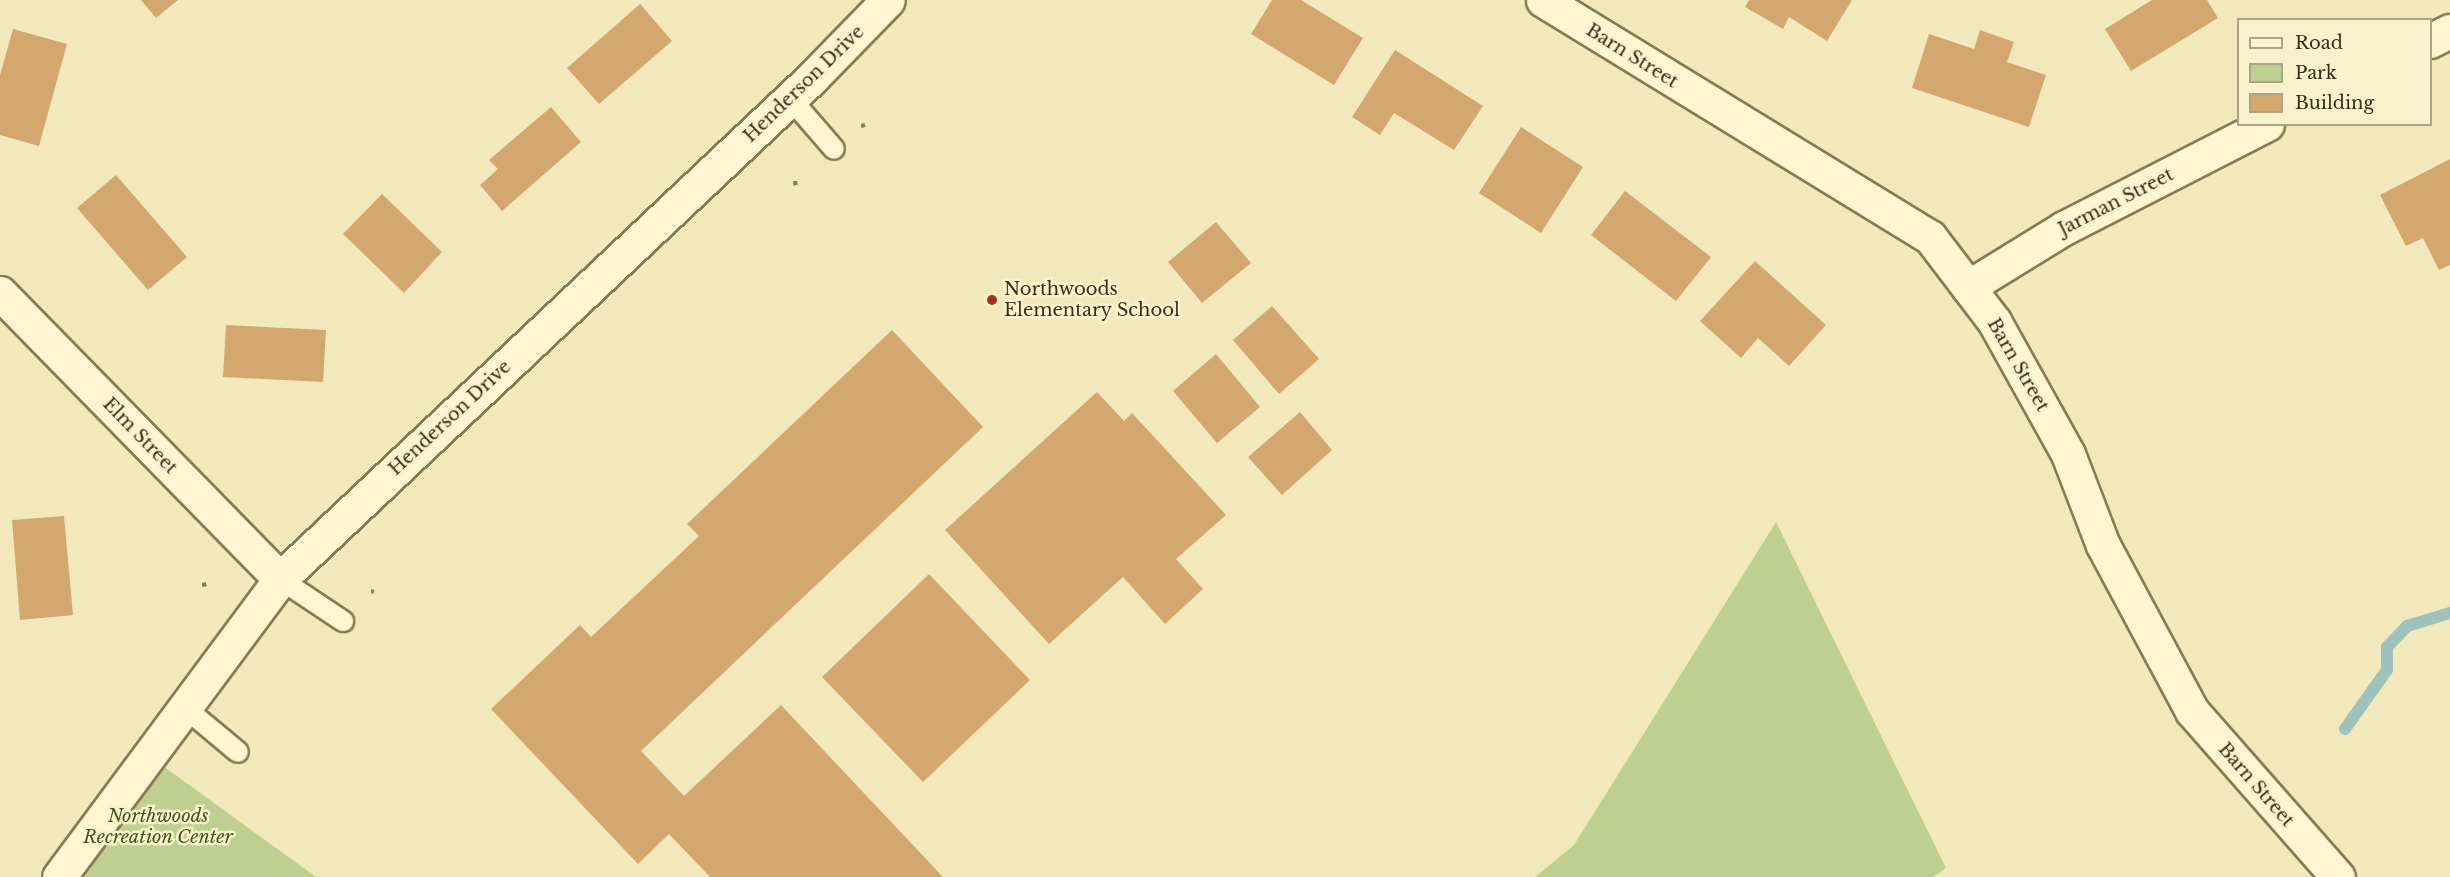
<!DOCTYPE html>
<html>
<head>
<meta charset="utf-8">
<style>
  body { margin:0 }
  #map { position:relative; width:2450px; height:877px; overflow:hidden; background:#f1e9bc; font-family:"Libre Baskerville",serif }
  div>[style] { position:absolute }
  .green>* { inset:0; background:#bed08f }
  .stream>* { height:12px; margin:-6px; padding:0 6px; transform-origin:6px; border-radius:6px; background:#a0c2bd }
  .building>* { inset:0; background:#d3a76e }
  .path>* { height:4px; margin-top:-2px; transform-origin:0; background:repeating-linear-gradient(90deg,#8a7954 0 4.5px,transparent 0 7.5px) }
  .roads { filter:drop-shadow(2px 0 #8a7954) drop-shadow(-2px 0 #8a7954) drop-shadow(0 2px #8a7954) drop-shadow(0 -2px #8a7954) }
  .service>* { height:20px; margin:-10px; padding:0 10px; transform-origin:10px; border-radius:10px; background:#fcf5d0 }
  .minor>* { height:33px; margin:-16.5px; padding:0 16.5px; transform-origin:16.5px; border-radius:16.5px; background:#fcf5d0 }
  .secondary>* { height:33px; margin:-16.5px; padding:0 16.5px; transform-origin:16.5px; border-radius:16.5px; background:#fcf5d0 }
  .dots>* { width:16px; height:16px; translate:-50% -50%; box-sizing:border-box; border:3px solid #f8f2cc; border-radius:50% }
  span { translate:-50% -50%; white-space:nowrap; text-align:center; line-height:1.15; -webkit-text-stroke:5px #f8f2cc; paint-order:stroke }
  .street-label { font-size:18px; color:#382d1a }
  .poi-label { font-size:18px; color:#382d1a }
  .left { translate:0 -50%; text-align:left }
  .park-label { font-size:18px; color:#40561f; font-style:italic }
  .legend { position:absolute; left:2237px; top:18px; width:195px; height:108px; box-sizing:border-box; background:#f8f2cc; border:2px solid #aba385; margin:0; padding:8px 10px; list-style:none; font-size:18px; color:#382d1a }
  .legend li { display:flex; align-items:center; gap:12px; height:30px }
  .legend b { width:30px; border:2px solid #aba385 }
</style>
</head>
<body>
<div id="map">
  <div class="green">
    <div style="clip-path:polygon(1776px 522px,1946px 868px,1933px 877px,1535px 877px,1574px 845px)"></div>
    <div style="clip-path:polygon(148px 755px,316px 877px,59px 877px)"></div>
  </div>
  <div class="stream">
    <div style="left:2345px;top:729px;width:72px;rotate:-54.6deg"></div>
    <div style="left:2387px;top:670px;width:23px;rotate:-90deg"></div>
    <div style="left:2387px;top:647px;width:29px;rotate:-46deg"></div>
    <div style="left:2407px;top:626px;width:45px;rotate:-16.8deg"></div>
  </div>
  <div class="building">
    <div style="clip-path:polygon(141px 0,178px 0,156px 18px)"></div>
    <div style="clip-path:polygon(1272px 0,1301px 0,1363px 38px,1334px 85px,1251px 34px)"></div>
    <div style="clip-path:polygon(1749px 0,1852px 0,1827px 41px,1789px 17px,1783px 29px,1745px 7px)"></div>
    <div style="clip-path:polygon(2152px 0,2207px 0,2218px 18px,2131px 71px,2105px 29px)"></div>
    <div style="clip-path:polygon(640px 4px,672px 41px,599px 104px,567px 68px)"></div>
    <div style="clip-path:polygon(13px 29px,67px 44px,39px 146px,0 135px,0 75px)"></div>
    <div style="clip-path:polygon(1980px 30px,2014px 42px,2007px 62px,2046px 75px,2029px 127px,1912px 88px,1929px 34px,1974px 49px)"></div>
    <div style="clip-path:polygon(1395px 50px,1483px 106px,1454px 150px,1394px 113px,1380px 135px,1352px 117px)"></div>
    <div style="clip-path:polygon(551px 107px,581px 142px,502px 211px,480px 185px,498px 169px,489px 160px)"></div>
    <div style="clip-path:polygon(1521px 127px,1583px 167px,1541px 233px,1479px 193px)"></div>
    <div style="clip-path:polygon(2450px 159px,2450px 265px,2439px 270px,2423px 238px,2406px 246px,2380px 195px)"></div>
    <div style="clip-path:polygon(116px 175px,187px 257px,148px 290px,77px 208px)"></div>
    <div style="clip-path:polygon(1625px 191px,1711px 257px,1676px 301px,1591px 235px)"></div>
    <div style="clip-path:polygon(382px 194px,442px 252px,404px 293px,343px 234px)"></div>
    <div style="clip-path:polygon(1216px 222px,1251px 263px,1202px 303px,1168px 262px)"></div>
    <div style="clip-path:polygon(1755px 261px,1826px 325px,1789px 366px,1758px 338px,1741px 358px,1700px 321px)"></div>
    <div style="clip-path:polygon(1272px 306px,1319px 359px,1279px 394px,1233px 340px)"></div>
    <div style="clip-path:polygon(226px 325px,326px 330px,323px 382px,223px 377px)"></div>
    <div style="clip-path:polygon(892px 330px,983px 427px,641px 751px,684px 796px,781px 705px,943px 877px,710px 877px,669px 834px,638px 864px,491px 709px,580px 625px,591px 637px,699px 536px,687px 524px)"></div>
    <div style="clip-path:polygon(1216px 354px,1260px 407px,1217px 443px,1173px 391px)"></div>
    <div style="clip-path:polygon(1097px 392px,1124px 421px,1132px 413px,1226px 515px,1176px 559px,1203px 589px,1165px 624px,1123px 577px,1049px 644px,945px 530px)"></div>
    <div style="clip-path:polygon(1300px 412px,1332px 450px,1282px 495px,1248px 457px)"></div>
    <div style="clip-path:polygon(64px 516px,73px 615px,20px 620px,12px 520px)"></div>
    <div style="clip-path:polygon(929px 574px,1030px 680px,923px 782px,822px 677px)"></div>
  </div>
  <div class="path">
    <div style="left:861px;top:126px;width:4px;rotate:-14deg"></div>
    <div style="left:795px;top:181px;width:6px;rotate:81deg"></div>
    <div style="left:202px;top:585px;width:5px;rotate:-11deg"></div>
    <div style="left:371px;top:591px;width:3px;rotate:18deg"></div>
  </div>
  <div class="roads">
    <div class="service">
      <div style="left:790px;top:98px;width:67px;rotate:49.2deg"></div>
      <div style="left:280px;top:579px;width:76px;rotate:33.7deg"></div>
      <div style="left:184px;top:707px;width:70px;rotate:39.8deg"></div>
    </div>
    <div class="minor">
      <div style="left:1543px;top:0;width:454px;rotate:31.5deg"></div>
      <div style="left:1930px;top:237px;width:106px;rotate:52.7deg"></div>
      <div style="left:1994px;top:321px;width:152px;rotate:60.9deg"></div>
      <div style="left:2068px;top:454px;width:97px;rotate:69deg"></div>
      <div style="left:2103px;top:545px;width:188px;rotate:61.8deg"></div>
      <div style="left:2192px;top:711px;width:221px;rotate:48.7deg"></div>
      <div style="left:2430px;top:41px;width:22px;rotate:-27deg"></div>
      <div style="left:1968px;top:287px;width:113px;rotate:-31.6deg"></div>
      <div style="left:2064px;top:228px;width:228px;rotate:-27.1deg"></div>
      <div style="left:0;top:293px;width:400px;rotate:45.6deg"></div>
    </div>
    <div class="secondary">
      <div style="left:59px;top:877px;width:371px;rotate:-53.4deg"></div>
      <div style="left:280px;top:579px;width:732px;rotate:-43.28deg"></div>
      <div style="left:813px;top:77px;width:107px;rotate:-45.8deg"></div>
    </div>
  </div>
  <div class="dots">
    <div style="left:992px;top:300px;background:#9e321f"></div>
  </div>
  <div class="street-label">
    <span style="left:1632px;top:56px;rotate:32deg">Barn Street</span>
    <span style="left:804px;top:84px;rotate:-44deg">Henderson Drive</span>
    <span style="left:2116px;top:202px;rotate:-27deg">Jarman Street</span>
    <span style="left:2018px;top:365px;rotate:60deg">Barn Street</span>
    <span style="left:450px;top:418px;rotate:-43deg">Henderson Drive</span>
    <span style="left:140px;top:436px;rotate:46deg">Elm Street</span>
    <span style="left:2256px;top:785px;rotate:49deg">Barn Street</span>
  </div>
  <div class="poi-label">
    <span class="left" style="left:1004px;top:300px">Northwoods<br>Elementary School</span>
  </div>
  <div class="park-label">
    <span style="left:158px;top:827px">Northwoods<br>Recreation Center</span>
  </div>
  <ul class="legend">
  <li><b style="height:8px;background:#fcf5d0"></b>Road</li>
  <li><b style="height:16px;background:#bed08f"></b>Park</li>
  <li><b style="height:16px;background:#d3a76e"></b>Building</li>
  </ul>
</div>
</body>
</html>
